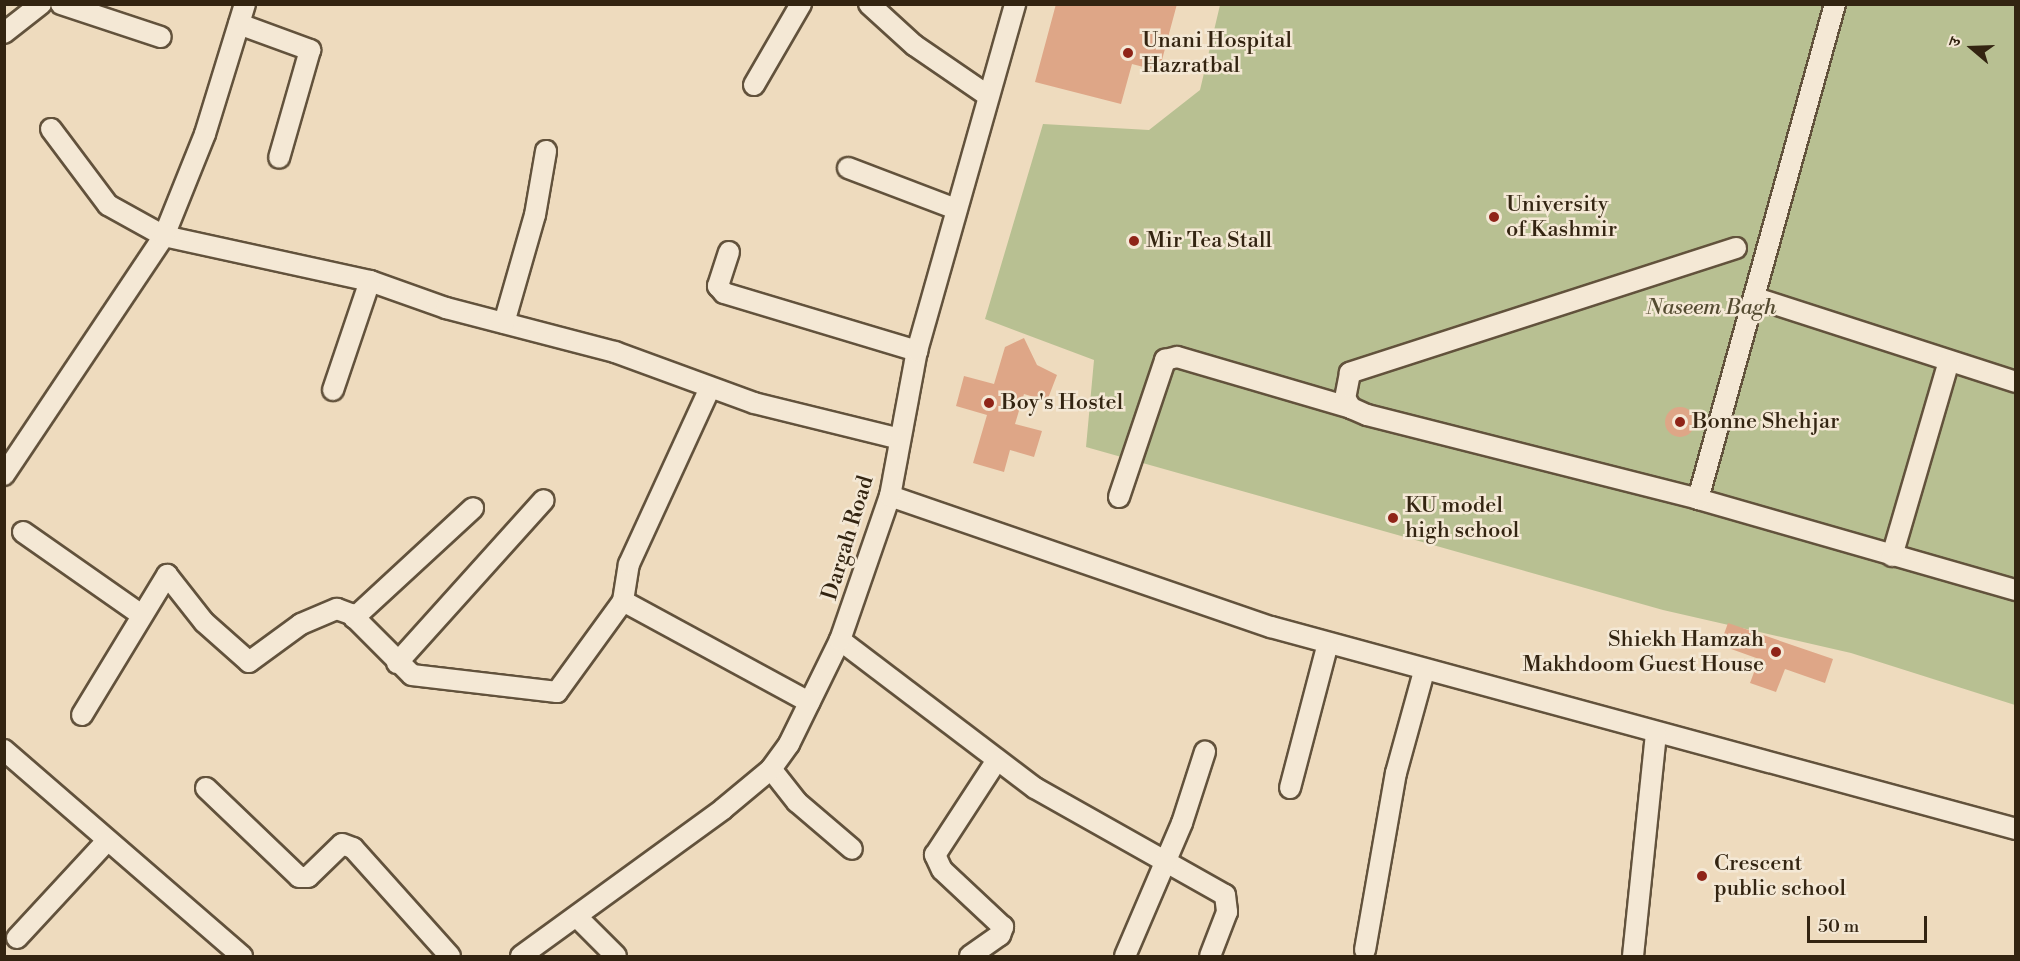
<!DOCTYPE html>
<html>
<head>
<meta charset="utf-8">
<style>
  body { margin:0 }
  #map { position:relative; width:2020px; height:961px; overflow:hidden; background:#eedbbe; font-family:"Libre Bodoni","Noto Serif Devanagari",serif }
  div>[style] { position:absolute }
  .green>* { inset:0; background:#b8c092 }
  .building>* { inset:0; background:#dea687 }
  .round { border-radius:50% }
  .roads { filter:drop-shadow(2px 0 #62523c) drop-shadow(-2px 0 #62523c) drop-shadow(0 2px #62523c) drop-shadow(0 -2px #62523c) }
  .minor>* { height:20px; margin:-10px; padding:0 10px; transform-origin:10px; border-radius:10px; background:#f4e8d5 }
  .dots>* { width:16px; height:16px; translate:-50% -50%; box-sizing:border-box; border:3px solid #f4e8d5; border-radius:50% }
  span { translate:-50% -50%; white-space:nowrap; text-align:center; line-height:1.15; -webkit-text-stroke:5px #f4e8d5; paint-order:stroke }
  .poi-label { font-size:22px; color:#332411 }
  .left { translate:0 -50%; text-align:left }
  .right { translate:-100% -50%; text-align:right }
  .park-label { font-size:22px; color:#544b31; font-style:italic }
  .street-label { font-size:22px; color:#332411 }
  .frame { position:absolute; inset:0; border:6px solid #332411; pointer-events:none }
  .north { position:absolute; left:1942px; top:18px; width:60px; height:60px; -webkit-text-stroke:4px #f4e8d5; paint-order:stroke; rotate:289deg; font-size:16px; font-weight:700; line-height:24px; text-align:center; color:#332411 }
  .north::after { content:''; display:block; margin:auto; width:21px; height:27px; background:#332411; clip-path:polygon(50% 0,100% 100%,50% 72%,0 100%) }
  .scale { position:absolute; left:1807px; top:916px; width:120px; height:27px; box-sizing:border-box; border:3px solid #332411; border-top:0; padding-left:8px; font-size:18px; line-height:21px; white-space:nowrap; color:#332411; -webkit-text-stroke:4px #f4e8d5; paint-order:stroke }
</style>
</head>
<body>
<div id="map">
  <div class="green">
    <div style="clip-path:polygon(1220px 5px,2015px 5px,2015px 705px,1851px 653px,1663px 610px,1086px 447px,1094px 360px,985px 319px,1043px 124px,1149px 130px,1200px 90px)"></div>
  </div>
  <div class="building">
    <div style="clip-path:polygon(1056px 4px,1177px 4px,1159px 71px,1132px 64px,1121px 104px,1035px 82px)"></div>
    <div style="clip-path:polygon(1024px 338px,1037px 365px,1057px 375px,1047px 401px,1024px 394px,1015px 424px,1042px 431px,1034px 457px,1010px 450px,1004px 472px,973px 463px,987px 415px,956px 406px,964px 376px,994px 384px,1005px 347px)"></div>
    <div class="round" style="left:1665px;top:407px;width:30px;height:30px"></div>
    <div style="clip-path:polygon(1728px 623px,1833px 659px,1825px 683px,1785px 669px,1776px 692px,1750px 683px,1759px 659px,1720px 645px)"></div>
  </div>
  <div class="roads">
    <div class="minor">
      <div style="left:61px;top:4px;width:105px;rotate:18.3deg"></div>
      <div style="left:869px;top:4px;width:61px;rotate:42.3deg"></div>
      <div style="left:914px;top:45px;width:88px;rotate:34.4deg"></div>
      <div style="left:239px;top:24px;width:76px;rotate:20.1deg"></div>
      <div style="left:310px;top:50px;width:112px;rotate:106deg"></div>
      <div style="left:4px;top:33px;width:47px;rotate:-38.1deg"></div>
      <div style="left:754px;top:85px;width:94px;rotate:-59.9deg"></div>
      <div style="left:51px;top:129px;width:95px;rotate:53.1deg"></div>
      <div style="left:108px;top:205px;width:64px;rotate:29deg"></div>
      <div style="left:164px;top:236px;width:211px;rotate:12.3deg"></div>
      <div style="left:370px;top:281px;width:81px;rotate:19.6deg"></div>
      <div style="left:446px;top:308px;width:175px;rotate:14.6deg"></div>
      <div style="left:615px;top:352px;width:148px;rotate:20.1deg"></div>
      <div style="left:754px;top:403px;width:147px;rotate:13.8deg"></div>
      <div style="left:848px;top:168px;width:116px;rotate:20.8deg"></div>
      <div style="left:1736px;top:248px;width:406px;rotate:162.1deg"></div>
      <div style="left:1350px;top:373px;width:25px;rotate:101deg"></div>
      <div style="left:1345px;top:398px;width:12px;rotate:59deg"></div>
      <div style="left:1351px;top:408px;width:17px;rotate:24deg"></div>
      <div style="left:1367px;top:415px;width:341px;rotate:14.2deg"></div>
      <div style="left:1698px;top:499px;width:331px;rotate:16deg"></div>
      <div style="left:729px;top:252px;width:36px;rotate:108deg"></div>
      <div style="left:718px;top:286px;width:9px;rotate:49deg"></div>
      <div style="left:724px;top:293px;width:202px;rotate:16.7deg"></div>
      <div style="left:1756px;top:298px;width:273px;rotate:17.9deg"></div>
      <div style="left:504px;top:323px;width:112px;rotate:-74deg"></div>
      <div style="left:535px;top:215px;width:65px;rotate:-80.2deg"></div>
      <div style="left:333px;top:390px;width:115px;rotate:-71.3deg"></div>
      <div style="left:4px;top:475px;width:288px;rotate:-56.2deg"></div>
      <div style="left:164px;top:236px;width:110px;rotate:-68.1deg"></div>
      <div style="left:205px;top:134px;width:136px;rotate:-72.9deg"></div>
      <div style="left:890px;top:496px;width:403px;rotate:19deg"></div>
      <div style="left:1271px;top:627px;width:772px;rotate:15.17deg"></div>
      <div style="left:1119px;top:497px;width:145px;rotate:-71.4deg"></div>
      <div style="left:1165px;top:360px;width:12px;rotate:-14deg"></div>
      <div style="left:1177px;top:357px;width:181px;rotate:16.3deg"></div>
      <div style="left:1698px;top:499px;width:514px;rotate:-74.53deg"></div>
      <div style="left:23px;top:532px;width:143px;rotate:35deg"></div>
      <div style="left:1892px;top:556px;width:203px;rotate:-73.7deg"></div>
      <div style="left:623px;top:601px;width:212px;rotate:28.5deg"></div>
      <div style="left:354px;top:618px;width:162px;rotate:-42.7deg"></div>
      <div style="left:840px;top:640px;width:245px;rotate:37.2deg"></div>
      <div style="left:1035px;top:788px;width:218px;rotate:29.4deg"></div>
      <div style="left:1225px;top:895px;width:17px;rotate:83deg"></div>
      <div style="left:1227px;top:912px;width:47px;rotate:111.1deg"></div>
      <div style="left:397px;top:663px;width:219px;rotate:-48deg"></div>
      <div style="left:82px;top:715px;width:164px;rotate:-58.7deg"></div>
      <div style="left:167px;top:575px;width:60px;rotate:51.8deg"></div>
      <div style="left:204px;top:622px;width:60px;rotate:41.6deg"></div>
      <div style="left:249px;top:662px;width:64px;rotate:-36.2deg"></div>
      <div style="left:301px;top:624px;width:39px;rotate:-23deg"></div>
      <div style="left:337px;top:609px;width:15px;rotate:20deg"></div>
      <div style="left:351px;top:614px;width:86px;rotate:45deg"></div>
      <div style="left:412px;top:675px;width:146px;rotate:6.7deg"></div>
      <div style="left:557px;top:692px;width:112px;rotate:-54deg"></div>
      <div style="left:623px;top:601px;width:37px;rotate:-81deg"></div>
      <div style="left:629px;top:564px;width:194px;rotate:-65.3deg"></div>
      <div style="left:4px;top:750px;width:315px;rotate:40.9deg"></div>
      <div style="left:771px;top:769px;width:42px;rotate:51.8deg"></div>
      <div style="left:797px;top:802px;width:72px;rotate:40.5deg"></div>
      <div style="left:206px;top:788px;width:129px;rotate:43.7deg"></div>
      <div style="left:299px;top:877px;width:9px"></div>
      <div style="left:308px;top:877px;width:47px;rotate:-44.1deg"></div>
      <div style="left:342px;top:844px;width:12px;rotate:20deg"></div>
      <div style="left:353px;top:848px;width:145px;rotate:48.1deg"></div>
      <div style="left:1290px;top:788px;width:150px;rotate:-75.3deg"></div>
      <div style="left:577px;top:917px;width:55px;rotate:45deg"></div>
      <div style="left:17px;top:938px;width:129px;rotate:-47.2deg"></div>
      <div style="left:1365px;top:950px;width:180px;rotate:-80.1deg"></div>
      <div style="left:1396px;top:773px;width:106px;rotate:-74.6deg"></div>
      <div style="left:521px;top:956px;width:250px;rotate:-36deg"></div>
      <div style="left:723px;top:809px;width:62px;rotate:-39.8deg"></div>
      <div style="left:771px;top:769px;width:31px;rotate:-54deg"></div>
      <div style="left:789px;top:744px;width:116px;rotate:-63.9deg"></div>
      <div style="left:840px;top:640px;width:152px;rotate:-70.9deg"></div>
      <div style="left:890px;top:496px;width:147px;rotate:-79.5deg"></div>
      <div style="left:917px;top:351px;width:361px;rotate:-74.2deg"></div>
      <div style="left:970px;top:956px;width:37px;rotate:-35deg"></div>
      <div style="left:1000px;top:935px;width:9px;rotate:-69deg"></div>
      <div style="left:1003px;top:927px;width:83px;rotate:-136.9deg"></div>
      <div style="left:942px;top:870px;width:17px;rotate:-115deg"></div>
      <div style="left:935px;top:855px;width:113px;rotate:-56.9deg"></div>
      <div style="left:1125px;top:956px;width:145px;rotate:-66.8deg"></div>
      <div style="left:1182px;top:823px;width:75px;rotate:-72.1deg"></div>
      <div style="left:1633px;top:956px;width:222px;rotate:-84.1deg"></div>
    </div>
  </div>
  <div class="dots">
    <div style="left:1128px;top:53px;background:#8f2418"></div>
    <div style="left:1494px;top:217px;background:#8f2418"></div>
    <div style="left:1134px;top:241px;background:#8f2418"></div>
    <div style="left:989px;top:403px;background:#8f2418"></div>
    <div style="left:1680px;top:422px;background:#8f2418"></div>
    <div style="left:1393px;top:518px;background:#8f2418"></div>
    <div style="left:1776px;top:652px;background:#8f2418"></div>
    <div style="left:1702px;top:876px;background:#8f2418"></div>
  </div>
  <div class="poi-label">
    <span class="left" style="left:1142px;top:53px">Unani Hospital<br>Hazratbal</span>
    <span class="left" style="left:1506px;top:217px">University<br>of Kashmir</span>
    <span class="left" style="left:1146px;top:241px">Mir Tea Stall</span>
    <span class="left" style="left:1001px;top:403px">Boy's Hostel</span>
    <span class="left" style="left:1692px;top:422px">Bonne Shehjar</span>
    <span class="left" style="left:1405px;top:518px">KU model<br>high school</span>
    <span class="right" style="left:1764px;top:652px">Shiekh Hamzah<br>Makhdoom Guest House</span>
    <span class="left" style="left:1714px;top:876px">Crescent<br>public school</span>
  </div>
  <div class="park-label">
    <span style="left:1711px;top:308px">Naseem Bagh</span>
  </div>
  <div class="street-label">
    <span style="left:848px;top:538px;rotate:-73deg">Dargah Road</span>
  </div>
  <div class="frame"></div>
  <div class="north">उ</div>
  <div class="scale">50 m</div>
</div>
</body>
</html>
